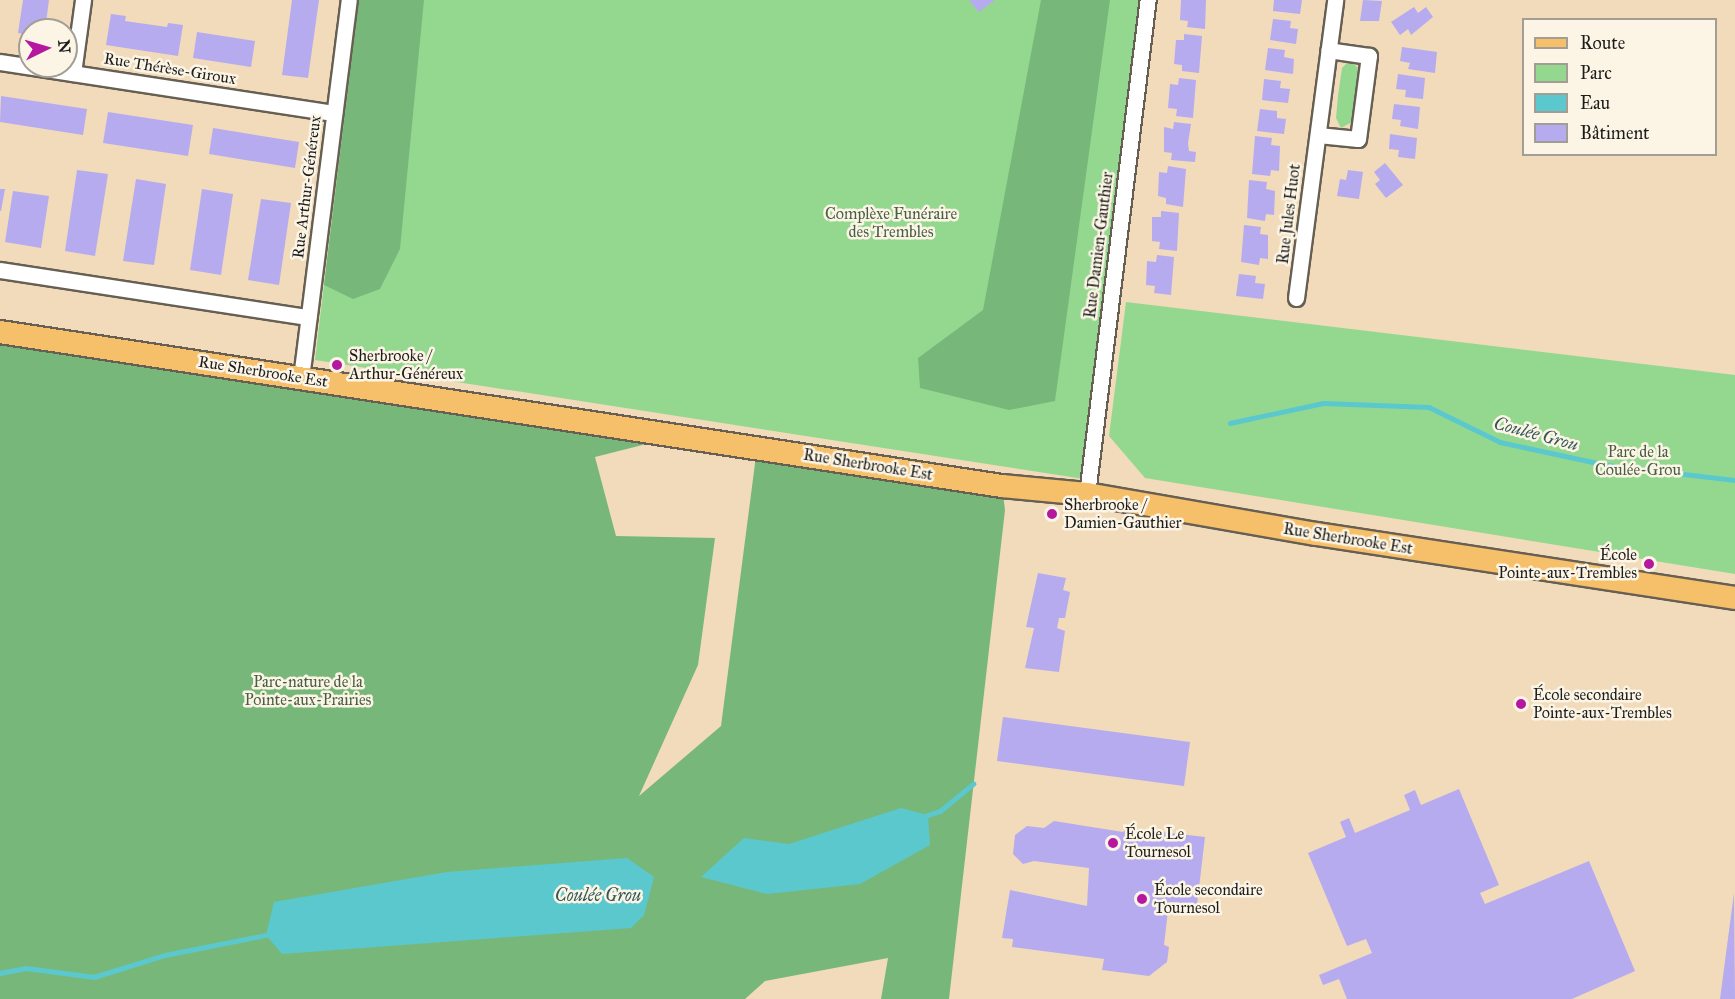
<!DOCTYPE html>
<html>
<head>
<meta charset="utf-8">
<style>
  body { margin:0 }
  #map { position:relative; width:1735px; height:999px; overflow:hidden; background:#f1dbba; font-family:"IM FELL Great Primer",serif }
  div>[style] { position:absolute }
  .green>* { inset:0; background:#94d890 }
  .forest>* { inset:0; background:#77b87a }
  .water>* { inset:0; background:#5bc8ce }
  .stream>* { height:4.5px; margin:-2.25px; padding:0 2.25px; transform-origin:2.25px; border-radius:2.25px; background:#5bc8ce }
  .building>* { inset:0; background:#b6abef }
  .roads { filter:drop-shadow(2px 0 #675f53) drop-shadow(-2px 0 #675f53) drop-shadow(0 2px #675f53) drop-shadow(0 -2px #675f53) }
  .minor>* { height:15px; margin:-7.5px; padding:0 7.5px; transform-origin:7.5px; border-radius:7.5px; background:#fff }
  .primary>* { height:22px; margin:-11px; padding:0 11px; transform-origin:11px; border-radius:11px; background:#f6c06b }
  .dots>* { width:16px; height:16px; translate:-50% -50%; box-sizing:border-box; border:3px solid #fcf5e5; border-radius:50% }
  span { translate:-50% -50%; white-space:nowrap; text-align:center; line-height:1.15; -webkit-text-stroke:5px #fcf5e5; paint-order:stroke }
  .street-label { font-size:16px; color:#1c1c1c }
  .park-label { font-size:16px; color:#465e45 }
  .poi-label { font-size:16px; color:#1c1c1c }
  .left { translate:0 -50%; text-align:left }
  .right { translate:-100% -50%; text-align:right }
  .water-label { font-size:18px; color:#32585a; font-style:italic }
  .legend { position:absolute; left:1522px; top:18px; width:195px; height:138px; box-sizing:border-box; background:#fcf5e5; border:2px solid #a29e95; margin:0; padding:8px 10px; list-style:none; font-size:18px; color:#1c1c1c }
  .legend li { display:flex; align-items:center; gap:12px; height:30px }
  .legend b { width:30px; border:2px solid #a29e95 }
  .north { position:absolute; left:18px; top:18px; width:60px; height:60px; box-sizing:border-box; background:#fcf5e5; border:2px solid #a29e95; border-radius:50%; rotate:85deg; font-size:16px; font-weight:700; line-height:24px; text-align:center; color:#1c1c1c }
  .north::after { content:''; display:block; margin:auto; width:21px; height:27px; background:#b5179e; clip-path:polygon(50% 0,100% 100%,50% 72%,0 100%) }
</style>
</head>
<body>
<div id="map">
  <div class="green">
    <div style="clip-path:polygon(358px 0,1148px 0,1084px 479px,315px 360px)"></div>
    <div style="clip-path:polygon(1350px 60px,1361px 71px,1354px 121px,1341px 128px,1336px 118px,1338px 96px,1342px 68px)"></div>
    <div style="clip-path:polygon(1126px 302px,1735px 375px,1735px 574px,1145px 478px,1109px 436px)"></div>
  </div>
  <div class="forest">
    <div style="clip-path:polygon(359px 0,424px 0,400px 249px,380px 289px,353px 299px,324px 285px)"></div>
    <div style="clip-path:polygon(1041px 0,1110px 0,1055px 401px,1009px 410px,920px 388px,918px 358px,983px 310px)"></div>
    <div style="clip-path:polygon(0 332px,678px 436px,595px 457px,616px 536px,715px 538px,698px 665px,639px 796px,721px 726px,757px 448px,1002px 486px,1005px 510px,949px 999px,881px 999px,888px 958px,765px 981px,745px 999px,0 999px)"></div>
  </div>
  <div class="water">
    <div style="clip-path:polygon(901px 808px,928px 815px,930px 845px,860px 884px,767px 894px,701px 877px,744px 838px,789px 844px)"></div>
    <div style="clip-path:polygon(627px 858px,654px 877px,644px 915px,631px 928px,282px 954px,266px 935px,274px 902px,447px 872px)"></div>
  </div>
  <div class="stream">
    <div style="left:1230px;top:423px;width:95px;rotate:-12.1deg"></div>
    <div style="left:1323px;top:403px;width:106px;rotate:2.2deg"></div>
    <div style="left:1429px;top:407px;width:79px;rotate:26.2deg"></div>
    <div style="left:1500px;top:442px;width:109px;rotate:12.1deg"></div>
    <div style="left:1607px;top:465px;width:129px;rotate:6.7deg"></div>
    <div style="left:928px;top:815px;width:13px;rotate:-18deg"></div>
    <div style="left:940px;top:811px;width:43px;rotate:-39.3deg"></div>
    <div style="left:0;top:973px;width:26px;rotate:-11deg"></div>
    <div style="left:26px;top:968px;width:69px;rotate:7.5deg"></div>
    <div style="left:94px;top:977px;width:74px;rotate:-17.2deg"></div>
    <div style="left:165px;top:955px;width:103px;rotate:-11.2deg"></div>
  </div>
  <div class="building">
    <div style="clip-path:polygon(23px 0,49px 0,45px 30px,30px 30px,30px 35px,18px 33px)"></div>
    <div style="clip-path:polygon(292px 0,319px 0,308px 78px,282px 75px)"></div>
    <div style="clip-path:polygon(969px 0,995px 0,979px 12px)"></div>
    <div style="clip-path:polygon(1181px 0,1206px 0,1205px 29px,1187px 27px,1188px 21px,1180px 20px)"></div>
    <div style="clip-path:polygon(1274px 0,1302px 0,1300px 14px,1273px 11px)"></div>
    <div style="clip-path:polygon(1363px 0,1382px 1px,1379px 21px,1360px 21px)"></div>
    <div style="clip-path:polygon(1414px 7px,1418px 13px,1426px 7px,1433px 17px,1411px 35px,1408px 29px,1400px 35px,1391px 22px)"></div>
    <div style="clip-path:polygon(111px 14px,126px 16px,125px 21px,167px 27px,168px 23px,183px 25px,178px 56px,106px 45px)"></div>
    <div style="clip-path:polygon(1273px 19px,1291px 21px,1290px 28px,1298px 29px,1296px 44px,1270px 40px)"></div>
    <div style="clip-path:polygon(197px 32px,255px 41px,251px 67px,193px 58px)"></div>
    <div style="clip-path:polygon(1184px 34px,1202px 36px,1199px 73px,1182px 71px,1182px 65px,1174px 64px,1176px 40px,1184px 40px)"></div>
    <div style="clip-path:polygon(1402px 47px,1437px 52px,1435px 73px,1408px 69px,1410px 63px,1400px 61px)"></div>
    <div style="clip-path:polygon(1268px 48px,1285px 50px,1284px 57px,1294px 59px,1293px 74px,1265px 70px)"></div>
    <div style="clip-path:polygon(1398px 74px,1425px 78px,1423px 99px,1405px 97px,1406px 90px,1396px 89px)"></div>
    <div style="clip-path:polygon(1179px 78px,1196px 80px,1193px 118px,1176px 116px,1177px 109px,1168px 108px,1170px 84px,1178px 85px)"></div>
    <div style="clip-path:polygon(1264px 79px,1281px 81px,1280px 88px,1290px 89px,1288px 103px,1262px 100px)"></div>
    <div style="clip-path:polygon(1px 96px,87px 109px,83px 135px,0 122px)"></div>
    <div style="clip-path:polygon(1394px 104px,1420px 107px,1418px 129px,1400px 126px,1401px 120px,1392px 119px)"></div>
    <div style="clip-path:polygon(1260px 109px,1277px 111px,1277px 118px,1286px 119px,1284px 134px,1257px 131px)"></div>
    <div style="clip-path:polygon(108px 112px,193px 125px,188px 156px,103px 143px)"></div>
    <div style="clip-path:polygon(1174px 122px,1191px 124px,1188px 143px,1189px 151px,1196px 152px,1195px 162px,1171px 160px,1172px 153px,1164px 152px,1164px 127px,1173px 129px)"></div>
    <div style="clip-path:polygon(213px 128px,299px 142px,295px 168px,209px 154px)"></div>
    <div style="clip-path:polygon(1390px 134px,1417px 138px,1415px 159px,1398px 157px,1399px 150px,1389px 149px)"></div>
    <div style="clip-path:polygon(1255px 136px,1272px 138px,1271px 145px,1280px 146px,1279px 171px,1271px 170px,1270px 176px,1252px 174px)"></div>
    <div style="clip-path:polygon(1385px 163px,1403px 185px,1386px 198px,1375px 184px,1380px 180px,1374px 172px)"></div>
    <div style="clip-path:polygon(1168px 166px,1186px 169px,1183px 207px,1166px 204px,1166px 198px,1158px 196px,1159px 172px,1167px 173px)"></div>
    <div style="clip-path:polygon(77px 170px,108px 174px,95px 256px,65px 251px)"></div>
    <div style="clip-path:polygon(1348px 170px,1363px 172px,1359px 199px,1337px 196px,1340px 179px,1346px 180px)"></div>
    <div style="clip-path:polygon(136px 179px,166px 184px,154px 265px,123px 261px)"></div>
    <div style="clip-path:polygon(1249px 180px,1267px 182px,1266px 189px,1275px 191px,1274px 215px,1266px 214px,1265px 221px,1247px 218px)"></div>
    <div style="clip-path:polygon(0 189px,5px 189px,1px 211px,0 211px)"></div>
    <div style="clip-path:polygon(202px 189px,233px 194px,221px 275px,190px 270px)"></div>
    <div style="clip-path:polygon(13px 191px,49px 196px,41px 248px,5px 242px)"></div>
    <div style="clip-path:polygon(261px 199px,291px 203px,279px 285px,248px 280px)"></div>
    <div style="clip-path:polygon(1161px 211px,1179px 213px,1177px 251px,1159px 249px,1160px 242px,1152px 241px,1152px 217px,1161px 217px)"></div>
    <div style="clip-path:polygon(1244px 225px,1261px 227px,1260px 234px,1268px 235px,1268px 259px,1260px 258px,1259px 265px,1241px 262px)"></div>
    <div style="clip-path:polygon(1157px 255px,1174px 257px,1171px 295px,1154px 293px,1155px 286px,1146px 285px,1147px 261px,1156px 262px)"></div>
    <div style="clip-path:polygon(1239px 274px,1256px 276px,1255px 283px,1265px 284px,1263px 299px,1236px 296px)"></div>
    <div style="clip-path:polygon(1038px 573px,1066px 578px,1063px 590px,1070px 592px,1065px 618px,1059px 618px,1057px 628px,1065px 631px,1059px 672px,1025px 668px,1034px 628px,1026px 627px)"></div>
    <div style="clip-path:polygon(1003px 717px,1190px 742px,1184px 786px,997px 761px)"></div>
    <div style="clip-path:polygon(1459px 789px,1499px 885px,1480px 893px,1485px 904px,1589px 861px,1635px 971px,1572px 999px,1347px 999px,1339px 979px,1323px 985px,1319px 975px,1372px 953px,1366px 939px,1347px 946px,1308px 853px,1346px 837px,1340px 822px,1349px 818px,1355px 833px,1410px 810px,1404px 795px,1415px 790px,1421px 805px)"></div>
    <div style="clip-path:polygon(1054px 821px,1123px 832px,1127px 828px,1205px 837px,1197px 905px,1169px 902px,1164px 945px,1169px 947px,1167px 962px,1149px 976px,1102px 970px,1104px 959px,1012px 947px,1013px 939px,1002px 938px,1010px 890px,1087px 906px,1089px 868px,1034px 861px,1023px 864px,1013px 854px,1015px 835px,1027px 826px,1044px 828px)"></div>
    <div style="clip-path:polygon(1734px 893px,1735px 999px,1720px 999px)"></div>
  </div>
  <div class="roads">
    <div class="minor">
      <div style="left:0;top:62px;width:338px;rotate:8.7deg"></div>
      <div style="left:73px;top:73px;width:74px;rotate:-82.2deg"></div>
      <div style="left:1318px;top:135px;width:40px;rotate:5.7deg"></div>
      <div style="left:1358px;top:139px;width:84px;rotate:-82.5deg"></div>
      <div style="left:1369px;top:56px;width:41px;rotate:-171.7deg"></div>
      <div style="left:0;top:270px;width:312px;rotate:8.7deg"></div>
      <div style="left:1296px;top:298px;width:301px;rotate:-82.5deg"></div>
      <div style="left:301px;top:378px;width:381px;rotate:-82.8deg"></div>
      <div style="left:1087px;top:494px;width:498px;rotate:-83deg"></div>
    </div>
    <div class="primary">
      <div style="left:0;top:332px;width:1014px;rotate:8.74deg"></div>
      <div style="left:1002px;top:486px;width:85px;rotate:5.4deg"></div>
      <div style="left:1087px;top:494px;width:233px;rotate:9.9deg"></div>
      <div style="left:1317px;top:534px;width:423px;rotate:8.7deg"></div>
    </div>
  </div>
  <div class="dots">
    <div style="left:337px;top:365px;background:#b5179e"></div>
    <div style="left:1052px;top:514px;background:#b5179e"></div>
    <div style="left:1649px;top:564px;background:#b5179e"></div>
    <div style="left:1521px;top:704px;background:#b5179e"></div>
    <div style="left:1113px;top:843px;background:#b5179e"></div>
    <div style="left:1142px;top:899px;background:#b5179e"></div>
  </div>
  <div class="street-label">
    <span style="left:170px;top:69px;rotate:9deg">Rue Thérèse-Giroux</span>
    <span style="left:307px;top:187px;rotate:-83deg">Rue Arthur-Généreux</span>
    <span style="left:1289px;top:214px;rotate:-83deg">Rue Jules Huot</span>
    <span style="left:1099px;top:245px;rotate:-83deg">Rue Damien-Gauthier</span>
    <span style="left:263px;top:372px;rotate:9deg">Rue Sherbrooke Est</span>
    <span style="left:868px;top:465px;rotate:9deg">Rue Sherbrooke Est</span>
    <span style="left:1348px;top:539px;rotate:9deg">Rue Sherbrooke Est</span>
  </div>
  <div class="park-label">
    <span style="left:891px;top:223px">Complèxe Funéraire<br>des Trembles</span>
    <span style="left:1638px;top:461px">Parc de la<br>Coulée-Grou</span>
    <span style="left:308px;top:691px">Parc-nature de la<br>Pointe-aux-Prairies</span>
  </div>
  <div class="poi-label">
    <span class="left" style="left:349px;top:365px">Sherbrooke /<br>Arthur-Généreux</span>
    <span class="left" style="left:1064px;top:514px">Sherbrooke /<br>Damien-Gauthier</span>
    <span class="right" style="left:1637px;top:564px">École<br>Pointe-aux-Trembles</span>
    <span class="left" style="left:1533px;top:704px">École secondaire<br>Pointe-aux-Trembles</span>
    <span class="left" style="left:1125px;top:843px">École Le<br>Tournesol</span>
    <span class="left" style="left:1154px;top:899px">École secondaire<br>Tournesol</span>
  </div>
  <div class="water-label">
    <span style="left:1536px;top:434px;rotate:15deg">Coulée Grou</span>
    <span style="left:598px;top:895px">Coulée Grou</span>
  </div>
  <ul class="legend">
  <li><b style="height:8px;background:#f6c06b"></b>Route</li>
  <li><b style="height:16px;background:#94d890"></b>Parc</li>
  <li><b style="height:16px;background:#5bc8ce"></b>Eau</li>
  <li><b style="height:16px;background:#b6abef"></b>Bâtiment</li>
  </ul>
  <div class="north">N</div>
</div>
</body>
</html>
